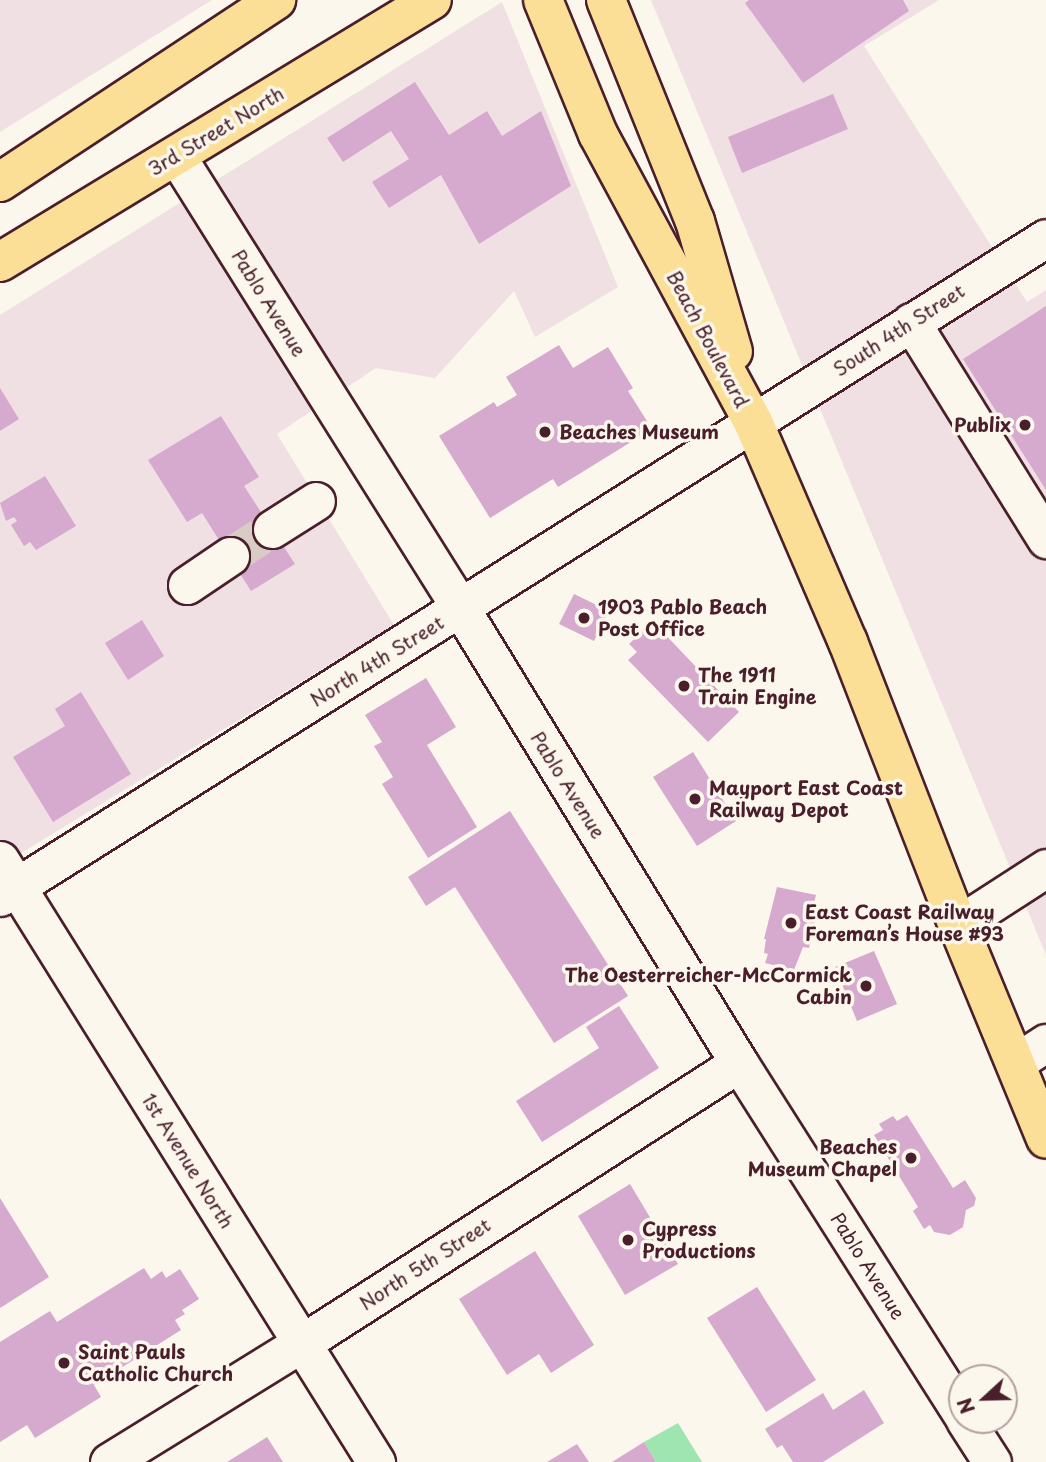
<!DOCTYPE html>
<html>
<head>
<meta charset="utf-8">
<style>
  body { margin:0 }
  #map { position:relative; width:1046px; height:1462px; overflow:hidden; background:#fbf7ec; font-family:"Playpen Sans",sans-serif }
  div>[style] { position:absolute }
  .built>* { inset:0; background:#f0e0e3 }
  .green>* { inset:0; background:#9fe5b1 }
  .building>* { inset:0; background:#d6aace }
  .minor-tunnel>* { height:37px; margin-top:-18.5px; transform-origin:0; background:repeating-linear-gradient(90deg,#d8ccc5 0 37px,transparent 0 55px) }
  .roads { filter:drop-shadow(2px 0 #4a1f2b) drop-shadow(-2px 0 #4a1f2b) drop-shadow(0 2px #4a1f2b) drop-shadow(0 -2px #4a1f2b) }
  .minor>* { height:37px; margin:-18.5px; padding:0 18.5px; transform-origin:18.5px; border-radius:18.5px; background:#fbf7ec }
  .major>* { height:38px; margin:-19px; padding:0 19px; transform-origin:19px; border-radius:19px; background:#fbdf96 }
  .highway>* { height:38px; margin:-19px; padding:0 19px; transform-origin:19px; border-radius:19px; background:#fbdf96 }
  .dots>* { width:19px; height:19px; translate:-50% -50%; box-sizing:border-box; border:4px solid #fbf7ec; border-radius:50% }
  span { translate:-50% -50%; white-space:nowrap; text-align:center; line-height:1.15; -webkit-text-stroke:7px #fbf7ec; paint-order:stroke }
  .street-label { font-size:19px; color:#4a1f2b }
  .poi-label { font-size:19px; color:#4a1f2b; font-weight:700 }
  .right { translate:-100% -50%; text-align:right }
  .left { translate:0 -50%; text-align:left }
  .north { position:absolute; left:948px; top:1364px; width:70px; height:70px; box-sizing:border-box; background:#fbf7ec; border:2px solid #b4a19f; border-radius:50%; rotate:248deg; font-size:19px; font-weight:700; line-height:28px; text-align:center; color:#4a1f2b }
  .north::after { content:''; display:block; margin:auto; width:24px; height:32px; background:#4a1f2b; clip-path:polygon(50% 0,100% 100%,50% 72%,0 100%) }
</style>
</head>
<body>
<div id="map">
  <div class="built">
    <div style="clip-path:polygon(0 0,212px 0,0 132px)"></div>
    <div style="clip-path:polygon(651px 0,939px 0,864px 46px,1027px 302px,1046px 290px,1046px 955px)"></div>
    <div style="clip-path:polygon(502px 2px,618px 287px,535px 337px,514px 291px,435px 378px,376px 368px,277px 434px,394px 625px,0 866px,0 315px)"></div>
  </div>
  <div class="green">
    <div style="clip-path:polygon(678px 1423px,702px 1462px,656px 1462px,644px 1442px)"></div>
  </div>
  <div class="building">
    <div style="clip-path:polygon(749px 0,903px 0,909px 11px,803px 83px,745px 3px)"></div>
    <div style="clip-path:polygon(415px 82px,449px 135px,487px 111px,502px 136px,541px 111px,571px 186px,479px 244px,441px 175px,389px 208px,372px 182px,409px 159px,391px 131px,343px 162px,327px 138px)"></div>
    <div style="clip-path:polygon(833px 94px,848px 129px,742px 173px,728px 137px)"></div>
    <div style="clip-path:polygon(1046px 306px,1046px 490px,963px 359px)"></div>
    <div style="clip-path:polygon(559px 345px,573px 368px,608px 347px,633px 388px,628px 391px,652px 429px,558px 487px,553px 479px,490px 518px,439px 436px,494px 402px,497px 407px,517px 395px,506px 377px)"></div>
    <div style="clip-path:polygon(0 388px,19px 419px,0 431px)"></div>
    <div style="clip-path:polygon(221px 416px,259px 477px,244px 486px,295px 564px,251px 591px,202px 513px,187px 522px,148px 460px)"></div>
    <div style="clip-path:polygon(45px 476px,76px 526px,36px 550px,30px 542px,24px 546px,11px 525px,17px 521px,14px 517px,6px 521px,0 503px)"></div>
    <div style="clip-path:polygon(574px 594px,609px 611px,594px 641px,559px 624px)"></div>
    <div style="clip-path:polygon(142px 620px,164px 656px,128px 680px,105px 643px)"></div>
    <div style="clip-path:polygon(646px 628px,652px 634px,659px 628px,739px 712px,708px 742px,628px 660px,637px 652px,629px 644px)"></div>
    <div style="clip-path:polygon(426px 678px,456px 727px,427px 745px,477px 827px,428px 858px,382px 784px,393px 777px,374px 746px,382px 742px,365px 715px)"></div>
    <div style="clip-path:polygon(81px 692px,131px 774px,53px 822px,13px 757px,65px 726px,55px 709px)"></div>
    <div style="clip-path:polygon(693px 752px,736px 821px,697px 846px,653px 777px)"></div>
    <div style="clip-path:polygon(510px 811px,628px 996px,554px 1043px,455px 887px,426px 906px,408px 877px)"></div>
    <div style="clip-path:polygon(777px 887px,816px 895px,813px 907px,818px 908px,809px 948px,803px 947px,794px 970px,765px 963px,768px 954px,764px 953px,766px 939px,764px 939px)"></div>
    <div style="clip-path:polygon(874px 951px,897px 1004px,857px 1021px,835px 967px)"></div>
    <div style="clip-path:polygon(619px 1006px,659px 1068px,542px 1142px,516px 1101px,599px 1048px,586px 1027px)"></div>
    <div style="clip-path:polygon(907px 1115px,953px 1188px,965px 1180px,976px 1198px,974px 1206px,966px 1210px,963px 1227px,950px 1235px,934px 1232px,930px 1225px,924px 1229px,913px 1211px,918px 1207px,874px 1135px,883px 1130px,879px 1124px,893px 1116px,897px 1121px)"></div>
    <div style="clip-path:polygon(630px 1184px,678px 1264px,625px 1295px,578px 1216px)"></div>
    <div style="clip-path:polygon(0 1198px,49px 1277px,0 1308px)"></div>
    <div style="clip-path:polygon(535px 1251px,594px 1345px,551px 1373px,539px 1354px,507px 1375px,459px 1299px)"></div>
    <div style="clip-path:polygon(144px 1268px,151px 1279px,162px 1271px,166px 1278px,180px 1269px,199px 1299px,182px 1310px,185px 1314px,175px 1320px,181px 1330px,94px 1385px,101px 1397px,35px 1438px,27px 1425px,0 1442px,0 1342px,50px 1311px,57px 1322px)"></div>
    <div style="clip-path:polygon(757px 1287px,816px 1380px,766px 1412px,707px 1318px)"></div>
    <div style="clip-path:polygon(864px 1390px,884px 1423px,823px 1462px,793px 1462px,782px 1445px,777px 1448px,765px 1429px,823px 1393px,833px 1410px)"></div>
    <div style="clip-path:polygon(267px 1437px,283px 1462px,227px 1462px)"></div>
    <div style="clip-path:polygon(644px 1442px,656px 1462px,612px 1462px)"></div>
    <div style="clip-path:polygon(577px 1444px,589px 1462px,547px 1462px)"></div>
  </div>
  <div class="minor-tunnel">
    <div style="left:230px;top:556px;width:50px;rotate:-32.7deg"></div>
  </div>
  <div class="roads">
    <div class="minor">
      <div style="left:176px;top:155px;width:536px;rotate:57.88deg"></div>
      <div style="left:461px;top:609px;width:532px;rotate:58.52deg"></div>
      <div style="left:739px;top:1063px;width:417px;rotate:57.6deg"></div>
      <div style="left:911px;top:322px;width:256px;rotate:58.1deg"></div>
      <div style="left:272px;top:529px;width:52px;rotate:-32.5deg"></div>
      <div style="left:187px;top:585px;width:52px;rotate:-34deg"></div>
      <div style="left:0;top:860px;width:710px;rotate:58.01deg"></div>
      <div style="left:0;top:897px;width:1236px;rotate:-32.21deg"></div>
      <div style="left:958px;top:925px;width:105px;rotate:-32.9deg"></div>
      <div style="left:1015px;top:1063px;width:37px;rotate:-33deg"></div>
      <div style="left:965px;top:1420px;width:50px;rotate:57.3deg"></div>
      <div style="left:109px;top:1462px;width:227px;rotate:-31.7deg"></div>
      <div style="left:302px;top:1343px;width:519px;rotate:-32.65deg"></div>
    </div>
    <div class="major">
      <div style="left:0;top:182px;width:331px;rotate:-33.4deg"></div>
      <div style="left:0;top:262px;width:505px;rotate:-31.24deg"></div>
    </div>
    <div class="highway">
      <div style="left:543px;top:0;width:145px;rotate:67.7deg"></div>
      <div style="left:598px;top:134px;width:329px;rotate:61.7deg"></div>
      <div style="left:754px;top:424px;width:237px;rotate:66.7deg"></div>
      <div style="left:848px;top:642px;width:304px;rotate:68.8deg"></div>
      <div style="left:958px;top:925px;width:231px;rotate:67.6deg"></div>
      <div style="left:606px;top:0;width:238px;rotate:68.1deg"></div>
      <div style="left:695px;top:221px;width:136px;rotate:73.8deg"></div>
    </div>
  </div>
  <div class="dots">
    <div style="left:1025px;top:425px;background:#4a1f2b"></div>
    <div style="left:545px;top:432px;background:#4a1f2b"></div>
    <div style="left:584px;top:618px;background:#4a1f2b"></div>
    <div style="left:684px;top:686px;background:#4a1f2b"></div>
    <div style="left:695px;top:799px;background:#4a1f2b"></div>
    <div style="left:791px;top:923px;background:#4a1f2b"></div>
    <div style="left:866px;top:986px;background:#4a1f2b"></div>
    <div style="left:911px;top:1158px;background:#4a1f2b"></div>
    <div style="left:628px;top:1240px;background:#4a1f2b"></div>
    <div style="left:64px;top:1363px;background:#4a1f2b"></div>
  </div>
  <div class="street-label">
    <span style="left:216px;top:131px;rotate:-31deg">3rd Street North</span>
    <span style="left:269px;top:303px;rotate:58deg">Pablo Avenue</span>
    <span style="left:899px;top:330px;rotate:-33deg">South 4th Street</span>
    <span style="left:708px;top:339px;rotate:62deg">Beach Boulevard</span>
    <span style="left:377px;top:661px;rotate:-32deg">North 4th Street</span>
    <span style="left:568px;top:785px;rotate:58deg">Pablo Avenue</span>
    <span style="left:188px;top:1161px;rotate:58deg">1st Avenue North</span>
    <span style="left:425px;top:1264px;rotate:-33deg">North 5th Street</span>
    <span style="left:868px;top:1266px;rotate:58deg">Pablo Avenue</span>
  </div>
  <div class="poi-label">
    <span class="right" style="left:1011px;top:425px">Publix</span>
    <span class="left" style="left:559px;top:432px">Beaches Museum</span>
    <span class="left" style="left:598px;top:618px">1903 Pablo Beach<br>Post Office</span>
    <span class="left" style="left:698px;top:686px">The 1911<br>Train Engine</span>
    <span class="left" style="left:709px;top:799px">Mayport East Coast<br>Railway Depot</span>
    <span class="left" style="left:805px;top:923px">East Coast Railway<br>Foreman’s House #93</span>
    <span class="right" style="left:852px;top:986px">The Oesterreicher-McCormick<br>Cabin</span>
    <span class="right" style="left:897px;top:1158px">Beaches<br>Museum Chapel</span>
    <span class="left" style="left:642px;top:1240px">Cypress<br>Productions</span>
    <span class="left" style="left:78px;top:1363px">Saint Pauls<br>Catholic Church</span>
  </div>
  <div class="north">N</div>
</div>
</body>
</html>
